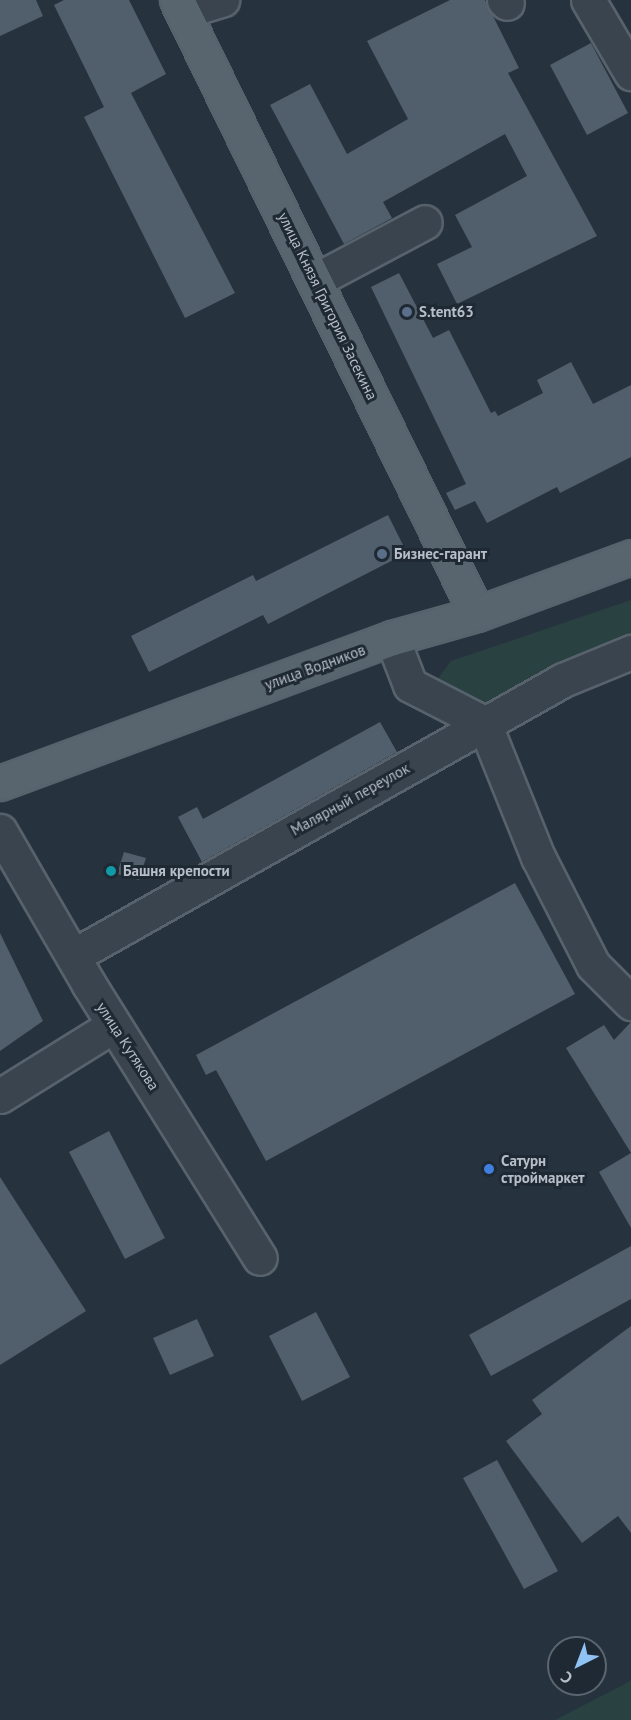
<!DOCTYPE html>
<html>
<head>
<meta charset="utf-8">
<style>
  body { margin:0 }
  #map { position:relative; width:631px; height:1720px; overflow:hidden; background:#26333e; font-family:"PT Sans",sans-serif }
  div>[style] { position:absolute }
  .green>* { inset:0; background:#294140 }
  .building>* { inset:0; background:#515e6c }
  .roads { filter:drop-shadow(2px 0 #58626c) drop-shadow(-2px 0 #58626c) drop-shadow(0 2px #58626c) drop-shadow(0 -2px #58626c) }
  .minor>* { height:33px; margin:-16.5px; padding:0 16.5px; transform-origin:16.5px; border-radius:16.5px; background:#3a444e }
  .major>* { height:33px; margin:-16.5px; padding:0 16.5px; transform-origin:16.5px; border-radius:16.5px; background:#58646e }
  .dots>* { width:16px; height:16px; translate:-50% -50%; box-sizing:border-box; border:3px solid #1f2933; border-radius:50% }
  span { translate:-50% -50%; white-space:nowrap; text-align:center; line-height:1.15; -webkit-text-stroke:6px #1f2933; paint-order:stroke }
  .street-label { font-size:15px; color:#b6bfc9 }
  .poi-label { font-size:15px; color:#b6bfc9; font-weight:700 }
  .left { translate:0 -50%; text-align:left }
  .north { position:absolute; left:547px; top:1636px; width:60px; height:60px; box-sizing:border-box; background:#1f2933; border:2px solid #5b656f; border-radius:50%; rotate:222deg; font-size:16px; font-weight:700; line-height:24px; text-align:center; color:#b6bfc9 }
  .north::after { content:''; display:block; margin:auto; width:21px; height:27px; background:#90c2f4; clip-path:polygon(50% 0,100% 100%,50% 72%,0 100%) }
</style>
</head>
<body>
<div id="map">
  <div class="green">
    <div style="clip-path:polygon(631px 600px,631px 644px,477px 712px,433px 685px,451px 661px)"></div>
    <div style="clip-path:polygon(631px 1680px,631px 1720px,555px 1720px,623px 1685px)"></div>
  </div>
  <div class="building">
    <div style="clip-path:polygon(0 0,36px 0,43px 16px,0 36px)"></div>
    <div style="clip-path:polygon(64px 0,129px 0,166px 74px,131px 93px,235px 293px,185px 318px,84px 117px,104px 107px,54px 5px)"></div>
    <div style="clip-path:polygon(450px 0,485px 0,519px 68px,508px 73px,597px 236px,457px 304px,437px 264px,472px 247px,455px 215px,527px 176px,505px 134px,383px 202px,392px 218px,344px 244px,270px 105px,310px 84px,347px 154px,408px 119px,367px 41px)"></div>
    <div style="clip-path:polygon(591px 43px,628px 113px,587px 135px,550px 65px)"></div>
    <div style="clip-path:polygon(399px 273px,433px 338px,449px 330px,491px 413px,495px 411px,498px 416px,543px 393px,537px 380px,571px 362px,593px 404px,631px 385px,631px 457px,560px 493px,557px 487px,487px 523px,475px 501px,455px 510px,446px 493px,466px 484px,371px 287px)"></div>
    <div style="clip-path:polygon(388px 515px,407px 553px,268px 624px,263px 615px,149px 672px,131px 636px,253px 575px,256px 581px)"></div>
    <div style="clip-path:polygon(380px 722px,397px 752px,202px 862px,178px 817px,197px 807px,203px 819px)"></div>
    <div style="clip-path:polygon(124px 852px,146px 858px,139px 880px,117px 874px)"></div>
    <div style="clip-path:polygon(515px 883px,575px 994px,266px 1161px,216px 1070px,206px 1075px,196px 1055px)"></div>
    <div style="clip-path:polygon(0 933px,43px 1021px,0 1051px)"></div>
    <div style="clip-path:polygon(631px 1022px,631px 1153px,566px 1048px,604px 1025px,614px 1040px)"></div>
    <div style="clip-path:polygon(109px 1131px,165px 1238px,125px 1259px,69px 1152px)"></div>
    <div style="clip-path:polygon(631px 1153px,631px 1228px,599px 1172px)"></div>
    <div style="clip-path:polygon(0 1177px,86px 1311px,0 1365px)"></div>
    <div style="clip-path:polygon(631px 1246px,631px 1299px,491px 1376px,469px 1335px)"></div>
    <div style="clip-path:polygon(316px 1312px,350px 1377px,302px 1401px,269px 1336px)"></div>
    <div style="clip-path:polygon(197px 1319px,214px 1356px,170px 1375px,153px 1338px)"></div>
    <div style="clip-path:polygon(631px 1326px,631px 1533px,618px 1516px,582px 1543px,506px 1441px,542px 1414px,532px 1400px)"></div>
    <div style="clip-path:polygon(497px 1460px,558px 1571px,524px 1589px,463px 1478px)"></div>
  </div>
  <div class="roads">
    <div class="minor">
      <div style="left:504px;top:0;width:4px;rotate:45deg"></div>
      <div style="left:588px;top:0;width:85px;rotate:59.5deg"></div>
      <div style="left:185px;top:11px;width:39px;rotate:-17deg"></div>
      <div style="left:316px;top:280px;width:123px;rotate:-28deg"></div>
      <div style="left:392px;top:638px;width:50px;rotate:69deg"></div>
      <div style="left:410px;top:685px;width:83px;rotate:27.2deg"></div>
      <div style="left:484px;top:723px;width:144px;rotate:68.1deg"></div>
      <div style="left:538px;top:857px;width:121px;rotate:63deg"></div>
      <div style="left:593px;top:965px;width:54px;rotate:45deg"></div>
      <div style="left:0;top:831px;width:176px;rotate:59.9deg"></div>
      <div style="left:88px;top:983px;width:324px;rotate:58deg"></div>
      <div style="left:73px;top:956px;width:562px;rotate:-29.39deg"></div>
      <div style="left:563px;top:680px;width:74px;rotate:-22.4deg"></div>
      <div style="left:0;top:1096px;width:134px;rotate:-31.9deg"></div>
    </div>
    <div class="major">
      <div style="left:177px;top:0;width:683px;rotate:63.96deg"></div>
      <div style="left:0;top:783px;width:418px;rotate:-20.3deg"></div>
      <div style="left:392px;top:638px;width:88px;rotate:-15.8deg"></div>
      <div style="left:477px;top:614px;width:164px;rotate:-20.3deg"></div>
    </div>
  </div>
  <div class="dots">
    <div style="left:407px;top:312px;background:#5c6f8a"></div>
    <div style="left:382px;top:554px;background:#5c6f8a"></div>
    <div style="left:111px;top:871px;background:#0f9aa8"></div>
    <div style="left:489px;top:1169px;background:#3f7fe0"></div>
  </div>
  <div class="street-label">
    <span style="left:328px;top:306px;rotate:64deg">улица Князя Григория Засекина</span>
    <span style="left:315px;top:667px;rotate:-20deg">улица Водников</span>
    <span style="left:350px;top:799px;rotate:-29deg">Малярный переулок</span>
    <span style="left:128px;top:1046px;rotate:57deg">улица Кутякова</span>
  </div>
  <div class="poi-label">
    <span class="left" style="left:419px;top:312px">S.tent63</span>
    <span class="left" style="left:394px;top:554px">Бизнес-гарант</span>
    <span class="left" style="left:123px;top:871px">Башня крепости</span>
    <span class="left" style="left:501px;top:1169px">Сатурн<br>строймаркет</span>
  </div>
  <div class="north">С</div>
</div>
</body>
</html>
